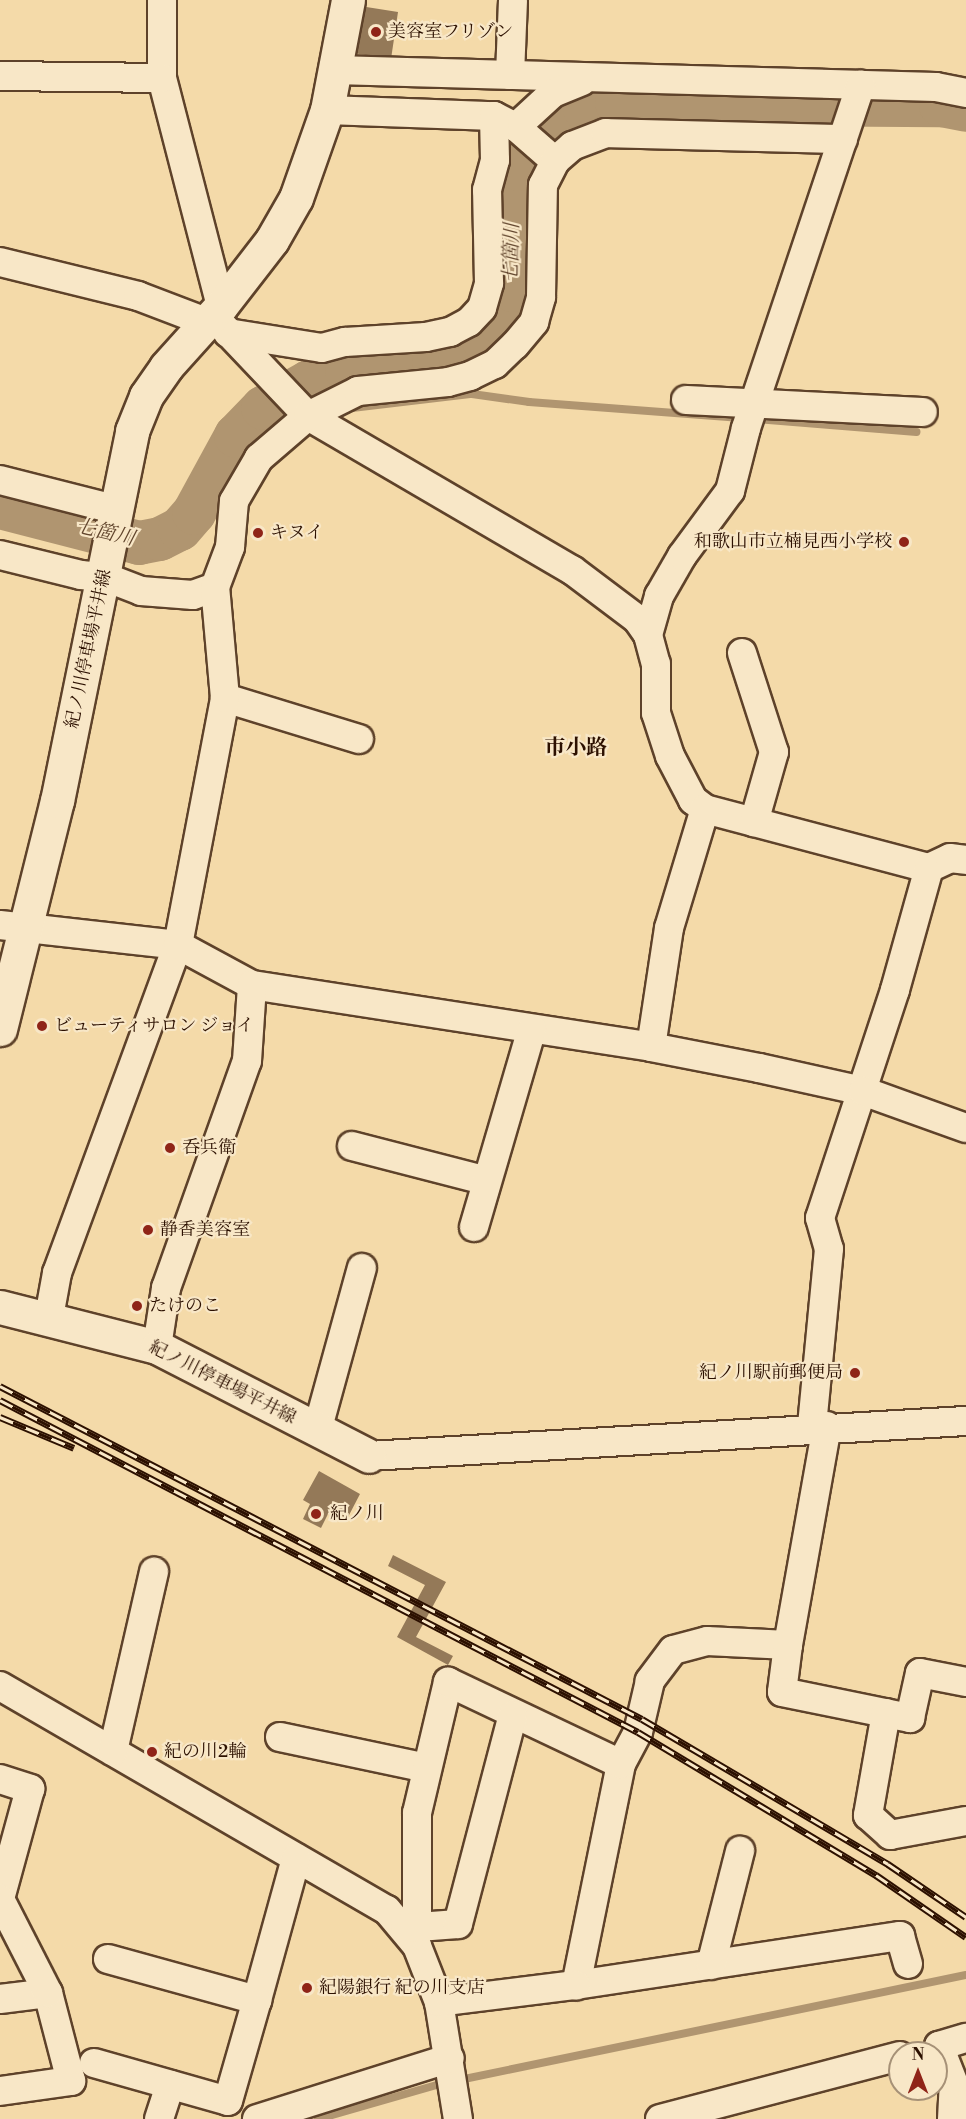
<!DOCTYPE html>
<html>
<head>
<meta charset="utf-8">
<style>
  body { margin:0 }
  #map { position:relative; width:966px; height:2119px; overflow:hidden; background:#f4daa9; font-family:"Libre Bodoni","Noto Serif JP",serif }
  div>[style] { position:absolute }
  .stream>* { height:8px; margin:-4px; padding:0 4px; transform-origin:4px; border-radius:4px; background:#b09570 }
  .river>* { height:44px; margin:-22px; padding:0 22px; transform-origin:22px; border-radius:22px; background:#b09570 }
  .building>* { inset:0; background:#947958 }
  .roads { filter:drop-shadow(2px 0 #5e422a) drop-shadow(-2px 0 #5e422a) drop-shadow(0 2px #5e422a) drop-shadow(0 -2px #5e422a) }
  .minor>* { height:28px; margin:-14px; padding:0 14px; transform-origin:14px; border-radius:14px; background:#f8e7c7 }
  .secondary>* { height:33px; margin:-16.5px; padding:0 16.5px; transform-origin:16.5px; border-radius:16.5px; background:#f8e7c7 }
  .rail>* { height:7px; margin-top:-3.5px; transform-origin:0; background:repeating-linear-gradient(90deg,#f8e7c7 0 14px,#2c1000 0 28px); box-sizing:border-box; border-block:2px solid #2c1000 }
  .dots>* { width:16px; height:16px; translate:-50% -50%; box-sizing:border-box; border:3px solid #f8e7c7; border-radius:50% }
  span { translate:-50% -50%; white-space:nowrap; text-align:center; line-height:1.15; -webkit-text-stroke:4.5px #f8e7c7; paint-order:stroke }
  .poi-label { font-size:18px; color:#2c1000 }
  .left { translate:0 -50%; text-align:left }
  .right { translate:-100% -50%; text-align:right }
  .street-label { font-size:18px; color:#2c1000 }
  .water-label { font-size:20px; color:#61452d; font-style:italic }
  .quarter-label { font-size:21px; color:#2c1000; font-weight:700 }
  .north { position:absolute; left:888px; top:2041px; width:60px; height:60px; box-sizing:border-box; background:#f8e7c7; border:2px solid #a69177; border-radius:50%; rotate:0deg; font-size:16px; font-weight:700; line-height:24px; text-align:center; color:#2c1000 }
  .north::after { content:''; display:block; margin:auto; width:21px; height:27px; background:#8f2418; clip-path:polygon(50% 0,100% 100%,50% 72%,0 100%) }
</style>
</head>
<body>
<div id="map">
  <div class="stream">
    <div style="left:309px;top:382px;width:19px;rotate:43deg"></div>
    <div style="left:352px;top:408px;width:121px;rotate:-6.7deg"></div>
    <div style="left:472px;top:394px;width:58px;rotate:8deg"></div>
    <div style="left:529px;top:402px;width:216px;rotate:4.3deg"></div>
    <div style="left:756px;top:419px;width:161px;rotate:4.6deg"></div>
    <div style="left:318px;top:2119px;width:127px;rotate:-16deg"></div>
    <div style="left:440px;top:2084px;width:537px;rotate:-11.71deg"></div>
  </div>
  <div class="river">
    <div style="left:0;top:507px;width:144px;rotate:14.5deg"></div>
    <div style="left:139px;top:543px;width:21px;rotate:-11deg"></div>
    <div style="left:160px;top:539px;width:22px;rotate:-27deg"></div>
    <div style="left:180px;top:529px;width:21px;rotate:-49deg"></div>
    <div style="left:194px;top:513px;width:88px;rotate:-61.4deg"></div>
    <div style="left:236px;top:436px;width:39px;rotate:-46deg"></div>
    <div style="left:263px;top:408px;width:53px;rotate:-29.5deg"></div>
    <div style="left:309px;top:382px;width:40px;rotate:-18deg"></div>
    <div style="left:347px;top:370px;width:87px;rotate:-5.9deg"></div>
    <div style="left:434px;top:361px;width:27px;rotate:-13deg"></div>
    <div style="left:460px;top:355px;width:28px;rotate:-30deg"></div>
    <div style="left:484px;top:341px;width:25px;rotate:-47deg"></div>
    <div style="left:501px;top:323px;width:35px;rotate:-72deg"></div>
    <div style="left:512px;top:290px;width:88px;rotate:-89.3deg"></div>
    <div style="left:513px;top:202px;width:34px;rotate:-80deg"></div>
    <div style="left:519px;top:169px;width:58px;rotate:-51.3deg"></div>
    <div style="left:555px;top:124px;width:34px;rotate:-27deg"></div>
    <div style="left:585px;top:109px;width:33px;rotate:-11deg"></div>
    <div style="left:617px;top:103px;width:324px;rotate:0.4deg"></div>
    <div style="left:941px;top:105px;width:25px;rotate:11deg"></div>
  </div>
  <div class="building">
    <div style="clip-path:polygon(360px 6px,398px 12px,391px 59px,353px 53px)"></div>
    <div style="clip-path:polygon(319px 1471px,360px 1494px,347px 1519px,330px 1510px,321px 1528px,303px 1519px,310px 1504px,303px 1500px)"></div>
    <div style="clip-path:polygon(393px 1555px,446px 1582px,416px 1637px,453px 1656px,448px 1665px,397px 1637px,425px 1585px,388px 1566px)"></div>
  </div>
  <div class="roads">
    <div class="minor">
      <div style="left:162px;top:0;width:78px;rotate:90deg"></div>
      <div style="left:162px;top:78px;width:236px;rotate:75.5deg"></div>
      <div style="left:335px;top:70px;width:601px;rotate:1.62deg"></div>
      <div style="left:936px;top:87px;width:31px;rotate:11deg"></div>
      <div style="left:510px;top:75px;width:74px;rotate:-87.7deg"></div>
      <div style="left:0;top:76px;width:162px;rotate:0.7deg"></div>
      <div style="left:327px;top:110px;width:167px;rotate:2.1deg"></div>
      <div style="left:494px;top:116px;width:25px;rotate:27deg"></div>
      <div style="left:516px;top:127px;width:52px;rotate:41.1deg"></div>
      <div style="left:516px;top:127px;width:50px;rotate:-42.6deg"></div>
      <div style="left:553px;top:93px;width:31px;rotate:-22deg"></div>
      <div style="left:0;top:262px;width:142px;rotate:13.8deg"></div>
      <div style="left:138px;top:296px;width:73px;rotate:20.9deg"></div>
      <div style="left:213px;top:316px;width:138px;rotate:46.5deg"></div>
      <div style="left:308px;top:416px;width:306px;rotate:30.3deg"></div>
      <div style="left:572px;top:570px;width:81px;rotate:37deg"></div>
      <div style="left:637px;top:619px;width:19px;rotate:55deg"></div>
      <div style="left:648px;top:635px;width:30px;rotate:75deg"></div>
      <div style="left:656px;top:664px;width:49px;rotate:90deg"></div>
      <div style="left:656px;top:713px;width:45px;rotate:72deg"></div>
      <div style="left:670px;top:756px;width:50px;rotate:62.4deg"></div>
      <div style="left:693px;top:800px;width:15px;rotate:37deg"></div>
      <div style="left:705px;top:809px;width:232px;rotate:14.8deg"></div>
      <div style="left:929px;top:868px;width:127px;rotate:105.6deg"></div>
      <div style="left:895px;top:990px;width:240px;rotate:108.2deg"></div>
      <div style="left:820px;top:1218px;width:32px;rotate:74deg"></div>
      <div style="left:829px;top:1249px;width:179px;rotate:95.5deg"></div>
      <div style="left:228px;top:333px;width:95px;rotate:9.1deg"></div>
      <div style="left:322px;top:348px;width:24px;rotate:-15deg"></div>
      <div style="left:345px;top:342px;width:81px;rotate:-3.5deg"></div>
      <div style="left:426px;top:337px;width:25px;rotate:-12deg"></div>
      <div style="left:450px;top:332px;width:21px;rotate:-28deg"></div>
      <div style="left:469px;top:322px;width:19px;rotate:-47deg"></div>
      <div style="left:482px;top:308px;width:26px;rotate:-74deg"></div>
      <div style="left:489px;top:283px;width:93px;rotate:-91.2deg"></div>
      <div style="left:487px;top:190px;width:31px;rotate:-75deg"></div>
      <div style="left:495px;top:160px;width:44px;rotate:-91.3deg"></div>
      <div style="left:686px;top:400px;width:237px;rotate:2.9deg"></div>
      <div style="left:0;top:480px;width:122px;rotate:14.3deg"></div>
      <div style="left:0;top:555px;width:83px;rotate:13.9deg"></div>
      <div style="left:81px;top:575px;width:24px;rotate:5deg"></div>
      <div style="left:105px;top:577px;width:39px;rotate:21deg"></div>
      <div style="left:141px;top:591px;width:52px;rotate:4.4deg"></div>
      <div style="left:193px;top:595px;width:23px;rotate:-20deg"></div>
      <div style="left:215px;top:587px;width:43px;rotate:-69.4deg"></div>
      <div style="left:230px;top:547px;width:46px;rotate:-85deg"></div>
      <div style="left:234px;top:501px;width:50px;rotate:-59.8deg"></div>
      <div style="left:259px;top:458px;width:65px;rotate:-40.6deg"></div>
      <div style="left:308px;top:416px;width:56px;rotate:-26.6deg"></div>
      <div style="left:358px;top:391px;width:90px;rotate:-5.7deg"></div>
      <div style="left:448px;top:382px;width:23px;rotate:-15deg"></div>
      <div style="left:470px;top:376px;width:28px;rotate:-26deg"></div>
      <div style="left:495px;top:364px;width:28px;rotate:-44deg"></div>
      <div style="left:515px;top:345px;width:30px;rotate:-50deg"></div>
      <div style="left:534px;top:322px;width:26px;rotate:-74deg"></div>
      <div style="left:541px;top:297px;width:112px;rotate:-89deg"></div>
      <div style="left:543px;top:185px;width:27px;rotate:-63deg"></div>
      <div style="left:555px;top:161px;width:23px;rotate:-41deg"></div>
      <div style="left:572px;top:146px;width:36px;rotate:-21deg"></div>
      <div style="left:606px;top:133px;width:237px;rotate:1.5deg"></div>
      <div style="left:648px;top:635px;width:41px;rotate:-74.2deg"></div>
      <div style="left:659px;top:596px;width:46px;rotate:-60.1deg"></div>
      <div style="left:682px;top:556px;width:81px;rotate:-53.6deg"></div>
      <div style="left:730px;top:491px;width:65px;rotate:-75.7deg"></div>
      <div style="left:746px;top:428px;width:362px;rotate:-71.5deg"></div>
      <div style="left:742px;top:653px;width:104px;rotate:72.1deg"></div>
      <div style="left:774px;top:752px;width:73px;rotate:105.9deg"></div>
      <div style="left:225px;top:698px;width:140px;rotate:17deg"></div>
      <div style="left:929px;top:868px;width:23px;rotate:-25deg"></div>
      <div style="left:950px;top:858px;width:16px;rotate:7deg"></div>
      <div style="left:0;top:925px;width:179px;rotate:6.4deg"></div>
      <div style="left:178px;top:945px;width:84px;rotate:28.4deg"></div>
      <div style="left:252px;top:985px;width:404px;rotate:8.8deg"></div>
      <div style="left:651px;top:1047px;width:110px;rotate:11deg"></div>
      <div style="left:759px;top:1068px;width:107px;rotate:12.5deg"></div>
      <div style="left:863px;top:1091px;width:109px;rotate:19.8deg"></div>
      <div style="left:651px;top:1047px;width:120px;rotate:-81.4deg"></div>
      <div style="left:669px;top:928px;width:124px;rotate:-73.2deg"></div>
      <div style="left:352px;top:1146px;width:139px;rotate:14.5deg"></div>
      <div style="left:474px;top:1227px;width:206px;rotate:-73.7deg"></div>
      <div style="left:49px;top:1317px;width:45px;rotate:-79.7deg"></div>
      <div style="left:57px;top:1273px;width:350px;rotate:-69.8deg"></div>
      <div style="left:178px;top:945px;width:251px;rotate:-79.2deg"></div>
      <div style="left:225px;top:698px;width:111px;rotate:-95.1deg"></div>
      <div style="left:157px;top:1347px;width:60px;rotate:-81.3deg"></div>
      <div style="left:166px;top:1288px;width:241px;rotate:-70.4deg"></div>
      <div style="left:247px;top:1061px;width:76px;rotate:-86.2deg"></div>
      <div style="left:827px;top:1426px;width:222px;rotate:100.1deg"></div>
      <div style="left:788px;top:1645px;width:81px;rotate:-177.2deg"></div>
      <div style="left:707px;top:1641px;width:35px;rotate:165deg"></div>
      <div style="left:673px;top:1650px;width:39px;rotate:127deg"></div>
      <div style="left:650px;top:1681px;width:52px;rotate:103.2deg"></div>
      <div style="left:638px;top:1732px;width:36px;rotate:118deg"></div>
      <div style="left:621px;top:1764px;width:226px;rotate:101.5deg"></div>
      <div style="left:576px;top:1985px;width:328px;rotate:-8.6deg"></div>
      <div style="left:900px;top:1936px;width:29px;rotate:74deg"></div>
      <div style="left:317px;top:1431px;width:169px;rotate:-74.6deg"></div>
      <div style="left:369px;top:1456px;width:598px;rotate:-3.36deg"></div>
      <div style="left:788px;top:1645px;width:47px;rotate:97.3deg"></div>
      <div style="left:782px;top:1692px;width:131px;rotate:11.5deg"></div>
      <div style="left:910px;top:1718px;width:46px;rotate:-77.5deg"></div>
      <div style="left:920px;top:1673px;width:47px;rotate:11.1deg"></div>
      <div style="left:0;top:1686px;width:447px;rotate:30.1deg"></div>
      <div style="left:387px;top:1910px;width:47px;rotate:50.2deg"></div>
      <div style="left:417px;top:1946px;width:60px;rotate:68.6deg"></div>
      <div style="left:439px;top:2002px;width:119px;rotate:80.8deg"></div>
      <div style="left:886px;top:1713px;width:104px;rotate:100deg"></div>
      <div style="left:868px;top:1815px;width:30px;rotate:42deg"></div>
      <div style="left:890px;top:1835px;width:77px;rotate:-10.4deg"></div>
      <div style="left:280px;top:1737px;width:150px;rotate:11.9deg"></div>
      <div style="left:113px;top:1751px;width:184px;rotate:-77.1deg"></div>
      <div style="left:0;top:1779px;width:32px;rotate:18deg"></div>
      <div style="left:30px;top:1789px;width:114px;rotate:105.3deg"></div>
      <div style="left:417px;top:1927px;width:114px;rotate:-90deg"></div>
      <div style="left:417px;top:1813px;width:135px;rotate:-76.7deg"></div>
      <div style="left:448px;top:1682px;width:191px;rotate:25.4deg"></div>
      <div style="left:405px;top:1928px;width:53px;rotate:-4.3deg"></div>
      <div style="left:458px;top:1924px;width:216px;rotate:-75.3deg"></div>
      <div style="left:108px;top:1959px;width:155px;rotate:15.4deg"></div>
      <div style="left:257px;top:2000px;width:147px;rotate:-74.6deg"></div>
      <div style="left:711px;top:1965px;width:118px;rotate:-75.7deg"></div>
      <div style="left:0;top:1999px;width:48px;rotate:-7.1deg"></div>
      <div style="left:439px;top:2002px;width:138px;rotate:-7.1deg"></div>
      <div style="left:94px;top:2063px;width:139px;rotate:15.8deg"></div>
      <div style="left:228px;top:2101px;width:105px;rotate:-74deg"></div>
      <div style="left:0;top:2091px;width:72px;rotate:-8deg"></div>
      <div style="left:71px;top:2081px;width:91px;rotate:-104.6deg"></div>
      <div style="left:48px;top:1993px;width:106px;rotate:-117.1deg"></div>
      <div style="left:159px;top:2119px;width:36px;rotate:-72deg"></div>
      <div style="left:257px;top:2119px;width:202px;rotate:-17.5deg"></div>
      <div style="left:660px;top:2119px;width:248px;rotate:-14.7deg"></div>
      <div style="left:952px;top:2119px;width:35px;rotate:-87deg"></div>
      <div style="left:954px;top:2084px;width:41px;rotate:-111.5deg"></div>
      <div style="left:939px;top:2046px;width:28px;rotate:-17deg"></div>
    </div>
    <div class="secondary">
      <div style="left:0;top:1029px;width:235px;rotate:-76deg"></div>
      <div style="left:57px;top:801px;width:378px;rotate:-78.5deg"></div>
      <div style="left:132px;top:431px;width:38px;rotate:-68deg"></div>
      <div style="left:146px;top:396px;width:35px;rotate:-55deg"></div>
      <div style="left:166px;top:367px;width:82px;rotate:-48deg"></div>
      <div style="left:221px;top:306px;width:83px;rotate:-52.3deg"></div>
      <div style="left:272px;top:240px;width:48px;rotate:-60.3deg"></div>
      <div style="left:296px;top:198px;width:93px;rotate:-70.6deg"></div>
      <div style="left:327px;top:110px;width:112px;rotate:-79.2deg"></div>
      <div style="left:0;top:1307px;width:162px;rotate:14.3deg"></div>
      <div style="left:157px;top:1347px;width:238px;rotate:27.2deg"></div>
    </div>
  </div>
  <div class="rail">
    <div style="left:0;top:1386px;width:723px;rotate:27.42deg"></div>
    <div style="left:642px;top:1719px;width:286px;rotate:30.5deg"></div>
    <div style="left:888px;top:1864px;width:94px;rotate:34.2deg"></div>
    <div style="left:0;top:1400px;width:719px;rotate:27.49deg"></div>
    <div style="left:638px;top:1732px;width:278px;rotate:31deg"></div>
    <div style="left:876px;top:1875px;width:109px;rotate:34.6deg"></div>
    <div style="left:0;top:1417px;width:80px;rotate:22.7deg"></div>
  </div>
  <div class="dots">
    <div style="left:376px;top:32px;background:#8f2418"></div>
    <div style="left:258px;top:533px;background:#8f2418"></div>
    <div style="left:904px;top:542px;background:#8f2418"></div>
    <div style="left:42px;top:1026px;background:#8f2418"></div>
    <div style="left:170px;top:1148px;background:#8f2418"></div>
    <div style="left:148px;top:1230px;background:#8f2418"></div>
    <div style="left:137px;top:1306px;background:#8f2418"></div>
    <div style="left:855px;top:1373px;background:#8f2418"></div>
    <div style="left:316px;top:1514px;background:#8f2418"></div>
    <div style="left:152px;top:1752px;background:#8f2418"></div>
    <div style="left:307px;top:1988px;background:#8f2418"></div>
  </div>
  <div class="poi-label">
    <span class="left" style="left:388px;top:32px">美容室フリゾン</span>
    <span class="left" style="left:270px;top:533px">キヌイ</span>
    <span class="right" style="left:892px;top:542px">和歌山市立楠見西小学校</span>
    <span class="left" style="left:54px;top:1026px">ビューティサロン ジョイ</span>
    <span class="left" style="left:182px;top:1148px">呑兵衛</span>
    <span class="left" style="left:160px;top:1230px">静香美容室</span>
    <span class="left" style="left:149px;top:1306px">たけのこ</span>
    <span class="right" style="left:843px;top:1373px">紀ノ川駅前郵便局</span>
    <span class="left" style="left:330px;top:1514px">紀ノ川</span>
    <span class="left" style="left:164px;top:1752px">紀の川2輪</span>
    <span class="left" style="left:319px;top:1988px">紀陽銀行 紀の川支店</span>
  </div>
  <div class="street-label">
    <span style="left:89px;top:649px;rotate:-78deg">紀ノ川停車場平井線</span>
    <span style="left:222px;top:1383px;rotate:27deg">紀ノ川停車場平井線</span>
  </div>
  <div class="water-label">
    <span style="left:512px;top:253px;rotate:-89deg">七箇川</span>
    <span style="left:105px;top:533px;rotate:13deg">七箇川</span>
  </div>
  <div class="quarter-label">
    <span style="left:576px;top:748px">市小路</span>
  </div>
  <div class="north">N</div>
</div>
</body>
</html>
